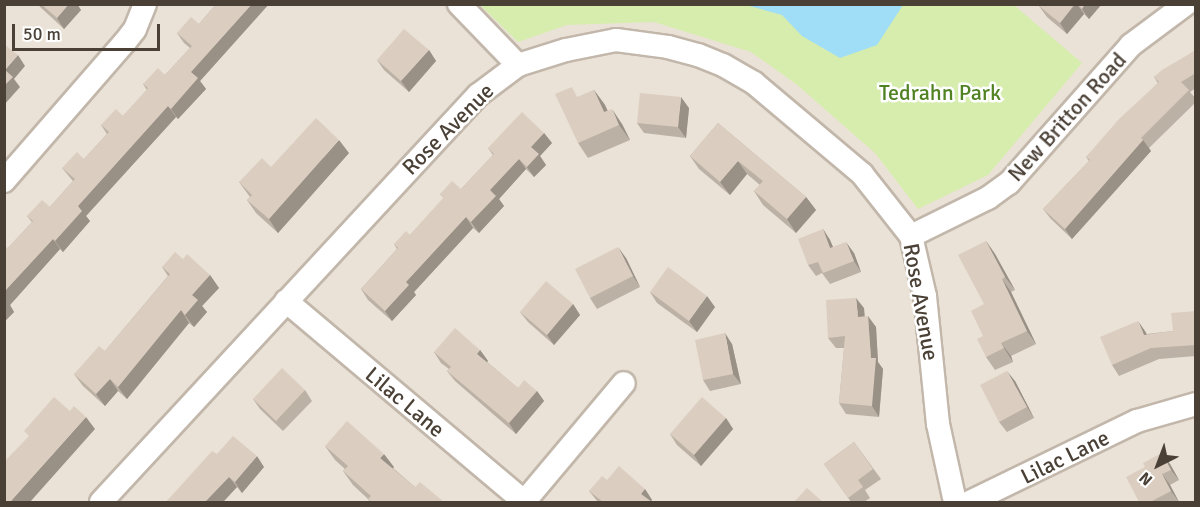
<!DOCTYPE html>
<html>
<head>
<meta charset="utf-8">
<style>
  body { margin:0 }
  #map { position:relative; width:1200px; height:507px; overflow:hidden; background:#f6f0e9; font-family:Signika,sans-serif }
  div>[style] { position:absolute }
  .residential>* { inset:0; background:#eae2d6 }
  .green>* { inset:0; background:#d7edae }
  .water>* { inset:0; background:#a0ddf7 }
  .roads { filter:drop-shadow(2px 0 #c2b7aa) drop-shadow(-2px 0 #c2b7aa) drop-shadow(0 2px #c2b7aa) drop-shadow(0 -2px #c2b7aa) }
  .street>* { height:22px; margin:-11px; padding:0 11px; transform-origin:11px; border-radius:11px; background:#fff }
  .wall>* { inset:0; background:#bcb1a5 }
  .shaded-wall>* { inset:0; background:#999086 }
  .building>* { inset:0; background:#dbcec0 }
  span { translate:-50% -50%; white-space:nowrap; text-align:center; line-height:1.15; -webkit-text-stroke:5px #fff; paint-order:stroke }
  .park-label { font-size:22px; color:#518223 }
  .street-label { font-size:22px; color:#4a4036 }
  .frame { position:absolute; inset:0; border:6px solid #4a4036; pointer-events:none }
  .north { position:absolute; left:1128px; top:435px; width:60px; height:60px; -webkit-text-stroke:4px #fff; paint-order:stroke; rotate:222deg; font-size:16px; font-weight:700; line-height:24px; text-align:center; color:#4a4036 }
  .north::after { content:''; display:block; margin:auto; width:21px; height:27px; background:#4a4036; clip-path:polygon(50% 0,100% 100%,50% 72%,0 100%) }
  .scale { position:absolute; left:12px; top:24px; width:148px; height:27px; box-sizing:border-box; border:3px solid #4a4036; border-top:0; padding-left:8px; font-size:18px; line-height:21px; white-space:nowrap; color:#4a4036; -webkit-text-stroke:4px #fff; paint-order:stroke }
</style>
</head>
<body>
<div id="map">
  <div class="residential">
    <div style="clip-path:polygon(5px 5px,1195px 5px,1195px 502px,5px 502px)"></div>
  </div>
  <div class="green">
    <div style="clip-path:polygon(480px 5px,1014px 5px,1082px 63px,988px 175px,918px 209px,875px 153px,796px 84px,751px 52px,654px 22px,567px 25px,518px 42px)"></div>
  </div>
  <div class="water">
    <div style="clip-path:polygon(746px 5px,903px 5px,877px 45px,840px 58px,802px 36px,782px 15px)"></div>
  </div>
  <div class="roads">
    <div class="street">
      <div style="left:459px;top:4px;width:85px;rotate:46deg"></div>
      <div style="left:4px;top:181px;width:184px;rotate:-49deg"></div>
      <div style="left:125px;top:42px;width:16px;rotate:-52deg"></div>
      <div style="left:135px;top:29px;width:27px;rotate:-68deg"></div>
      <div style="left:911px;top:236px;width:86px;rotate:-26.3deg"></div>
      <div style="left:988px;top:198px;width:26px;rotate:-36deg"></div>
      <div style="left:1009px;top:183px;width:184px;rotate:-48.5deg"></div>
      <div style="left:1131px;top:45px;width:69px;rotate:-36.7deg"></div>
      <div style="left:286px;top:301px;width:312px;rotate:40.1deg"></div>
      <div style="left:101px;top:502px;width:555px;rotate:-47.19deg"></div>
      <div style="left:478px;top:95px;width:50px;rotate:-36.9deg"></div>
      <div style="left:518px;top:65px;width:50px;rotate:-17.4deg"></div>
      <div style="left:566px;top:50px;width:51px;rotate:-11.3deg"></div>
      <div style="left:616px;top:40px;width:52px;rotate:7.7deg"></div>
      <div style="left:668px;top:47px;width:31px;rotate:15deg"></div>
      <div style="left:698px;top:55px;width:27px;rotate:22deg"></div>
      <div style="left:723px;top:65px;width:36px;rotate:30deg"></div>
      <div style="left:754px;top:83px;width:141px;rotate:40.1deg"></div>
      <div style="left:862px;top:174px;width:79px;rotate:51.7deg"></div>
      <div style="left:911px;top:236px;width:62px;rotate:76.9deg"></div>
      <div style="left:925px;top:296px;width:129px;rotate:84.2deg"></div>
      <div style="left:938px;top:424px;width:80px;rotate:77.7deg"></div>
      <div style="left:524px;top:502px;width:155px;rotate:-50deg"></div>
      <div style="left:970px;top:502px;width:186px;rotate:-25.9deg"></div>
      <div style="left:1137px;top:421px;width:61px;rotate:-16.1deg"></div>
    </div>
  </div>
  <div class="wall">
    <div style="clip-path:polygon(37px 4px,77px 4px,81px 10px,64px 29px)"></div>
    <div style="clip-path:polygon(216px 4px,269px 4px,200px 81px,206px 89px,178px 119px,176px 117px,86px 216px,90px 221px,63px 252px,60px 249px,10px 305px,14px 312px,4px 322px,8px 248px,32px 222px,27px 216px,50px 207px,73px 181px,62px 168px,84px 159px,107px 134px,101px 125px,123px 116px,147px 90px,143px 84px,165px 75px,190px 48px,184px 43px,177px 33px,199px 24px)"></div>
    <div style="clip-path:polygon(1041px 4px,1101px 5px,1089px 19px,1084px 14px,1067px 34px,1047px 17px,1039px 6px)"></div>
    <div style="clip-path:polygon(429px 50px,436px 61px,409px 92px,384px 70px,377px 60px)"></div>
    <div style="clip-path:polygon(1196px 50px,1196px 88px,1190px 92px,1196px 99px,1196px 102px,1149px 148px,1151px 151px,1072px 239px,1051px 219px,1043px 209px,1089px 161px,1086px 157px,1158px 83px,1154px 77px)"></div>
    <div style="clip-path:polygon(594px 90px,605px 105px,607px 110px,622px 124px,630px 140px,588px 158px,578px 143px,579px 97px)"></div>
    <div style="clip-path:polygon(689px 108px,686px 138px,644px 133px,637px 123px)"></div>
    <div style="clip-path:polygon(718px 123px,806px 197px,816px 210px,796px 233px,763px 205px,754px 191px,760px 185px,747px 174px,730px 195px,699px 169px,690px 156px)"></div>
    <div style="clip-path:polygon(544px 133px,552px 143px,540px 156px,546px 165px,534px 177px,526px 169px,499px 199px,504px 206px,479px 233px,473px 228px,414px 292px,416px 295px,392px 321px,368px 300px,361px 289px,397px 249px,394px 244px,410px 235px,444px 198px,440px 194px,461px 189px,493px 155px,488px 148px)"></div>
    <div style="clip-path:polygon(349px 153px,278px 233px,256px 213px,247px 200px,250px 197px,239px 182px,271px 167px)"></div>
    <div style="clip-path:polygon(823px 229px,830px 240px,833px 247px,854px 253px,861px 272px,830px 284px,822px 273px,816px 276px,808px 265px)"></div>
    <div style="clip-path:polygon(986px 241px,995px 254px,1015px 290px,1011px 292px,1036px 344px,1011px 356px,1013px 362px,995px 370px,986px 357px,983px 336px)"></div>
    <div style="clip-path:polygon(626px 258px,640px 287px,597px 309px,590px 298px)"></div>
    <div style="clip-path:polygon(183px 259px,210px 275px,219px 288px,202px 306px,207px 312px,194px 327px,189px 323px,127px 399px,118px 391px,105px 406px,83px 386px,74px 374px,105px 351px,168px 276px,162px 267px)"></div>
    <div style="clip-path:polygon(650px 292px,715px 307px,697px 332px,657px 303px)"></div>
    <div style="clip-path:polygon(573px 304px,580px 315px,554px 345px,528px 322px,520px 312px)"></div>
    <div style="clip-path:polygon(864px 308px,865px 317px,876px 327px,878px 362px,883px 369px,879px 417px,846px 414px,839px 403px,844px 348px,836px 348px,828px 338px)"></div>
    <div style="clip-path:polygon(1196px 311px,1196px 356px,1159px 359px,1119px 376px,1112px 365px,1145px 331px,1147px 334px,1173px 331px)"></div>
    <div style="clip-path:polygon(732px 344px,741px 384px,710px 391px,703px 380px)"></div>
    <div style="clip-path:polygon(480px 350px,488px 361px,487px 362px,518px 388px,537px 391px,544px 401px,516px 434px,455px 381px,447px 371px,449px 369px,441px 363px,434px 352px)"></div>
    <div style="clip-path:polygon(1015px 381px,1034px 418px,1007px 432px,999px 422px)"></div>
    <div style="clip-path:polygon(305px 390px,312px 401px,283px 431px,260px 409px,253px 399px)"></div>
    <div style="clip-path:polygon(726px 418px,733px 429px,701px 466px,677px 445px,670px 434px)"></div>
    <div style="clip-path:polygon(854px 442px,881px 479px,865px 490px,870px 498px,864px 502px,851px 502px,824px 464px)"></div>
    <div style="clip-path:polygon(325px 446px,394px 467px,393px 468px,415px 487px,444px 502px,370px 502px,368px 499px,353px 485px,343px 471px,345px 469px,335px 460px)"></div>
    <div style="clip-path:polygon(1162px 453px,1170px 464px,1179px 480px,1170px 485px,1179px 502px,1139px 502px,1145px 467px)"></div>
    <div style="clip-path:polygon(217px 454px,264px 467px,242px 493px,237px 487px,223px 502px,166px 502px)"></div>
    <div style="clip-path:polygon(607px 480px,645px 489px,652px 500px,651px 502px,652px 502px,598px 502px,589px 491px)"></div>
  </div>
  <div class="shaded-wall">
    <div style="clip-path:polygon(69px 4px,77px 4px,81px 10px,64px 29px,57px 18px)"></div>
    <div style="clip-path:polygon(252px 4px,269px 4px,200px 81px,206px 89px,178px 119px,171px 109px,191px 72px)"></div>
    <div style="clip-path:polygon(1075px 4px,1077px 4px,1084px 14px,1067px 34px,1060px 23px)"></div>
    <div style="clip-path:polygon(1085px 4px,1100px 4px,1101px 5px,1089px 19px,1082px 9px)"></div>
    <div style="clip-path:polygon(429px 50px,436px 61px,409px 92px,401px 81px)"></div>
    <div style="clip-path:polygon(18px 55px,25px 66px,14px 79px,20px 87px,4px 105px,5px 70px)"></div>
    <div style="clip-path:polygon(594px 90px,605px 105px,615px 127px,604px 112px)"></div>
    <div style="clip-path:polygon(681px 97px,689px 108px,686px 138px,678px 127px)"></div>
    <div style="clip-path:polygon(168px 106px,176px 117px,86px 216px,90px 221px,63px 252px,55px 241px,78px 206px)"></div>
    <div style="clip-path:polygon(612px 109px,622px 124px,630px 140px,619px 125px)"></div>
    <div style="clip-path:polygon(544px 133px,552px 143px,540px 156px,546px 165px,534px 177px,527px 167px,531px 147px)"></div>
    <div style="clip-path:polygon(339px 140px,349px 153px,278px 233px,269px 219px)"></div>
    <div style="clip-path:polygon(1143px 140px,1151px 151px,1072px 239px,1065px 229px)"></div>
    <div style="clip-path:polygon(519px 159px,526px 169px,499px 199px,504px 206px,479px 233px,471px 222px,490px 190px)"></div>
    <div style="clip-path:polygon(738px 161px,747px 174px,730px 195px,720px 182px)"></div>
    <div style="clip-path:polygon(806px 197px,816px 210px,796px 233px,787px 219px)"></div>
    <div style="clip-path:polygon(466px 217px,473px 228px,414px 292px,416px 295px,392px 321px,385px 311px,406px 282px)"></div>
    <div style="clip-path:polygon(823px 229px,830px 240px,838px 259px,830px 248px)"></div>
    <div style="clip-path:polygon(53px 239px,60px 249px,10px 305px,14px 312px,4px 322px,4px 292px)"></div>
    <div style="clip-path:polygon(986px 241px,995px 254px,1015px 290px,1005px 277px)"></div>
    <div style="clip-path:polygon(846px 242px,854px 253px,861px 272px,854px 261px)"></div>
    <div style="clip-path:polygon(618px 247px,626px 258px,640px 287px,633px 276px)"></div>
    <div style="clip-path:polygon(210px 275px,219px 288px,202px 306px,207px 312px,194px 327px,185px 315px,192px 295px)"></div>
    <div style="clip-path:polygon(1002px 279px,1011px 292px,1036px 344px,1027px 331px)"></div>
    <div style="clip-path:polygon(707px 296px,715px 307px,697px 332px,689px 321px)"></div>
    <div style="clip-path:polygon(856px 298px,864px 308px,865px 328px,858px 317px)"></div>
    <div style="clip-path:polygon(573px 304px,580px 315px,554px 345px,547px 335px)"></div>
    <div style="clip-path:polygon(181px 310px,189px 323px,127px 399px,118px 387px)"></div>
    <div style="clip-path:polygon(868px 316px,876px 327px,878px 362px,883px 369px,879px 417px,872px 406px,871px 358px)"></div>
    <div style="clip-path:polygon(1138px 321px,1145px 331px,1151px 345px,1144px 335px)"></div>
    <div style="clip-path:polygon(725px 333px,732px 344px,741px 384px,733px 374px)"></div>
    <div style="clip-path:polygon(1001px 343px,1011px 356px,1013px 362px,1004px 348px)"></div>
    <div style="clip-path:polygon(480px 350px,488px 361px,485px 364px,477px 354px)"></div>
    <div style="clip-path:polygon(1007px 371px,1015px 381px,1034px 418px,1027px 407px)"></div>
    <div style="clip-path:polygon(110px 379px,118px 391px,105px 406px,96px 394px)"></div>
    <div style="clip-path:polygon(537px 391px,544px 401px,516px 434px,509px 423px)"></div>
    <div style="clip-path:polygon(86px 417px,95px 429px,30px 502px,10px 502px)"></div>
    <div style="clip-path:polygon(726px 418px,733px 429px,701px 466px,694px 455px)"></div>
    <div style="clip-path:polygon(1162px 453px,1170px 464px,1179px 480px,1171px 470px)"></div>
    <div style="clip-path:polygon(384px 454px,394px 467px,390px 471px,380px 458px)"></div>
    <div style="clip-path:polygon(257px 456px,264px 467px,242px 493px,235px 482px)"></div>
    <div style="clip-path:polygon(1162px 474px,1170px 485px,1179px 502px,1171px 491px)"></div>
    <div style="clip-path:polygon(229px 477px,237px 487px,223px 502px,205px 502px)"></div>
    <div style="clip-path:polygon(645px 489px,652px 500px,650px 502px,641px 494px)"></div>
  </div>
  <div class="building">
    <div style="clip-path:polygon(41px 4px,69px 4px,57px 18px)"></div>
    <div style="clip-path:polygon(216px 4px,252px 4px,191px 72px,198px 78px,171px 109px,168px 106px,78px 206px,82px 211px,55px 241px,53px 239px,4px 292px,4px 246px,8px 248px,33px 221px,27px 216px,42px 200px,50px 207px,75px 179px,62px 168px,77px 152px,84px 159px,109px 132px,101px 125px,116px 109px,123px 116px,148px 88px,143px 84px,158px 68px,165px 75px,192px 46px,177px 33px,191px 17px,199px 24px)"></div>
    <div style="clip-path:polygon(1041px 4px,1075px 4px,1060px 23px,1039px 6px)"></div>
    <div style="clip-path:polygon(1077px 4px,1085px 4px,1082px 9px)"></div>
    <div style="clip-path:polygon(404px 29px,429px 50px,401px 81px,377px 60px)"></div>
    <div style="clip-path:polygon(4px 44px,18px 55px,5px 70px,13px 77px,4px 86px)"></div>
    <div style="clip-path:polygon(1196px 50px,1196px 73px,1181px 82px,1189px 90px,1141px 138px,1143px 140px,1065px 229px,1043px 209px,1090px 160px,1086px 157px,1119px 119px,1159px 82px,1154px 77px,1162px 70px)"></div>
    <div style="clip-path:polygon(572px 87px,577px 97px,594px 90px,604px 112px,612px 109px,619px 125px,578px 143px,555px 94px)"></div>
    <div style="clip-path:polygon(640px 93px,681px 97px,678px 127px,637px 123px)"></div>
    <div style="clip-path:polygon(522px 112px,544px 133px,531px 147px,539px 154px,527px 167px,519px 159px,490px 190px,496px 196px,471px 222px,466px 217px,406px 282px,409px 285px,385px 311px,361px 289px,398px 248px,394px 244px,406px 231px,410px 235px,444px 197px,440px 194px,452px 181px,461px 189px,494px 154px,488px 148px)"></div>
    <div style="clip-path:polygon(316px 118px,339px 140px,269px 219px,247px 200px,252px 195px,239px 182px,262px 158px,271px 167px)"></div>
    <div style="clip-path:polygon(718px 123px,806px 197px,787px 219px,754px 191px,763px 181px,738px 161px,720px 182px,690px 156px)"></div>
    <div style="clip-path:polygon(823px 229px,830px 248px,846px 242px,854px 261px,823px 273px,818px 262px,808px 265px,798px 239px)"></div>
    <div style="clip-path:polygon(986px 241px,1005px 277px,1002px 279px,1027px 331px,1001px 343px,1004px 348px,986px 357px,977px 339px,983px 336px,971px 311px,984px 304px,958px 255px)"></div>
    <div style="clip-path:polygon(618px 247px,633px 276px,590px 298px,575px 269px)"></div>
    <div style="clip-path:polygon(175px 252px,183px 259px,187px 254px,210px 275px,192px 295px,198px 300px,185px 315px,181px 310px,118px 387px,110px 379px,96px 394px,74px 374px,99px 346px,105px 351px,170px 274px,162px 267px)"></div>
    <div style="clip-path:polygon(668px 267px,707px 296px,689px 321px,650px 292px)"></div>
    <div style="clip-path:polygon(546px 281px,573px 304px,547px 335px,520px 312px)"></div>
    <div style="clip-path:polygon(856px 298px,858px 317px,868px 316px,871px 358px,876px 358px,872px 406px,839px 403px,845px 336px,828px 338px,826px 300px)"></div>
    <div style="clip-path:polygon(1196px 311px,1196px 345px,1151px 348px,1112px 365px,1100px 337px,1138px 321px,1144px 335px,1173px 331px,1171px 313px)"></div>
    <div style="clip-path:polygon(455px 328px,480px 350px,477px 354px,518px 388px,524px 380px,537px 391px,509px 423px,447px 371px,451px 367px,434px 352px)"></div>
    <div style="clip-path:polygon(725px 333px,733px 374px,703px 380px,695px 340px)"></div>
    <div style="clip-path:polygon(282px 368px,305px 390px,276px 421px,253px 399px)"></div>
    <div style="clip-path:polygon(1007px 371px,1027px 407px,999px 422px,980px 385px)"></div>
    <div style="clip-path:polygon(54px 397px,70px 411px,74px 406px,86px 417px,10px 502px,4px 502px,4px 462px,29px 436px,24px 431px)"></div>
    <div style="clip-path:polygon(702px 397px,726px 418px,694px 455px,670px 434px)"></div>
    <div style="clip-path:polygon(347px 421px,384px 454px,380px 458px,415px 487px,420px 482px,444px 502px,372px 502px,368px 499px,371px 496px,343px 471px,348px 466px,325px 446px)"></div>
    <div style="clip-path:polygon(233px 436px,257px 456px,235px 482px,229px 477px,205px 502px,166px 502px,212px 451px,217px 454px)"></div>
    <div style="clip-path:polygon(854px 442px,873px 469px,858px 480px,863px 487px,848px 498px,824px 464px)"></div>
    <div style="clip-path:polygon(1162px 453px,1171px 470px,1162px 474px,1171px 491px,1150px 502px,1139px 502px,1126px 477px,1145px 467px,1143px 463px)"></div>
    <div style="clip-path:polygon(619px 466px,645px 489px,641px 494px,652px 502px,611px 502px,609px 501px,608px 502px,603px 502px,589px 491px,602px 476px,607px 480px)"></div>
    <div style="clip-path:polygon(807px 488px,823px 502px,794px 502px)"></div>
  </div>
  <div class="park-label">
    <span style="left:940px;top:93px">Tedrahn Park</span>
  </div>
  <div class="street-label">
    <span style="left:1067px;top:117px;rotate:-48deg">New Britton Road</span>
    <span style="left:448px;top:129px;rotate:-45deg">Rose Avenue</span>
    <span style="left:921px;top:302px;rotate:80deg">Rose Avenue</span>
    <span style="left:405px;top:402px;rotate:40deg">Lilac Lane</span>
    <span style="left:1065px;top:457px;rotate:-26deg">Lilac Lane</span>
  </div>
  <div class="frame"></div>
  <div class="north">N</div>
  <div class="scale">50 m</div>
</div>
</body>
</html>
